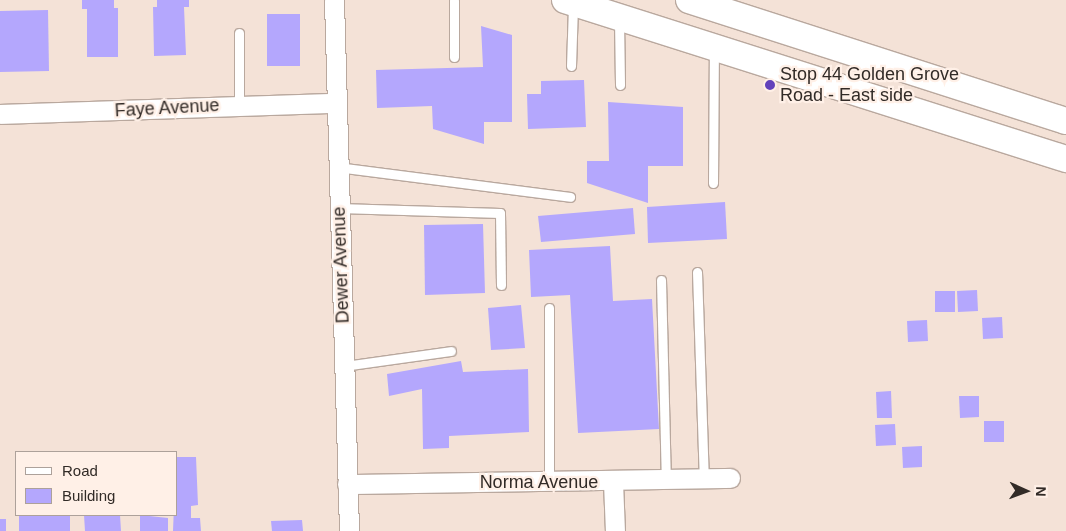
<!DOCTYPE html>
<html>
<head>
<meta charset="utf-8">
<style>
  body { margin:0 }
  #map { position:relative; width:1066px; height:531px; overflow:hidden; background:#f4e2d7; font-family:Helvetica,sans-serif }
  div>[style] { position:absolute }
  .building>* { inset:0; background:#b4a7fd }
  .roads { filter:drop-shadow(1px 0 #b9a89e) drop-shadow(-1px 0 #b9a89e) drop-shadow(0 1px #b9a89e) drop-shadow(0 -1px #b9a89e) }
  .service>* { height:9px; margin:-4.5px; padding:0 4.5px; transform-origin:4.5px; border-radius:4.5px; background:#fff }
  .minor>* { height:19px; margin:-9.5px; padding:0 9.5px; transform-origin:9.5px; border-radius:9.5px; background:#fff }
  .secondary>* { height:26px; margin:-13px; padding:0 13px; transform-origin:13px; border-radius:13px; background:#fff }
  .dots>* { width:14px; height:14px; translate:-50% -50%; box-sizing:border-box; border:2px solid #fff0e7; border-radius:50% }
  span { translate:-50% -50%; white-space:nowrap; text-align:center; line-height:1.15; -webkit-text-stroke:4.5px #fff0e7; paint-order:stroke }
  .poi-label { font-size:18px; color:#322b27 }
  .left { translate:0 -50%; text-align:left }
  .street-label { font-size:18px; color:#322b27 }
  .legend { position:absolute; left:15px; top:451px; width:162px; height:65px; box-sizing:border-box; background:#fff0e7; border:1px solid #ada19a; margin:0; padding:6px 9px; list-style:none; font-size:15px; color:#322b27 }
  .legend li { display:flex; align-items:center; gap:10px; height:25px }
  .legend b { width:25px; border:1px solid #ada19a }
  .north { position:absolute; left:1001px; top:466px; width:50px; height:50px; -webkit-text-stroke:4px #fff0e7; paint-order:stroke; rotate:92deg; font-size:14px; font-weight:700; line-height:20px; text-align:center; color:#322b27 }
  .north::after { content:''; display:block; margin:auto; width:18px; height:22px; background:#322b27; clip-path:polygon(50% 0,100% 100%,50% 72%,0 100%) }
</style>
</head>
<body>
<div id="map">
  <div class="building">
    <div style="clip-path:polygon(82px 0,114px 0,114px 8px,118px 8px,118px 57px,87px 57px,87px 9px,82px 9px)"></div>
    <div style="clip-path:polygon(157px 0,189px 0,189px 7px,184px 7px,186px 55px,154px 56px,153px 7px,157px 7px)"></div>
    <div style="clip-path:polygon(48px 10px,49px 71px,0 72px,0 11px)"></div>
    <div style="clip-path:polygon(267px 14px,300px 14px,300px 66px,267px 66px)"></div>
    <div style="clip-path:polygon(481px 26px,512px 35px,512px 122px,484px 122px,484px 144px,433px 129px,432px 106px,377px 108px,376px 70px,483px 67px)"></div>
    <div style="clip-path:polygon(584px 80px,586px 127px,528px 129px,527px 94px,541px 94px,541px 81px)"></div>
    <div style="clip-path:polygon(608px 102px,683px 107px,683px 166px,648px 166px,648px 203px,587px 183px,587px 161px,609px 161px)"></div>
    <div style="clip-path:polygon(725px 202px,727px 239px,648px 243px,647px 207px)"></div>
    <div style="clip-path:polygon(633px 208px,635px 234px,541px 242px,538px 216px)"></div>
    <div style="clip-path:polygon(483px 224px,485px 293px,425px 295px,424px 225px)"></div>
    <div style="clip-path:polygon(610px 246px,613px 301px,652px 299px,659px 429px,578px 433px,570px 295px,531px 297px,529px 250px)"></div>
    <div style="clip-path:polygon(977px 290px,978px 311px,958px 312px,957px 291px)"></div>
    <div style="clip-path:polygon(935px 291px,955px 291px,955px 312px,935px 312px)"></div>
    <div style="clip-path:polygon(521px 305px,525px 348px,491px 350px,488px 308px)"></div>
    <div style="clip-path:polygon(1002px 317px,1003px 338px,983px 339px,982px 318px)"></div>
    <div style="clip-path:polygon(927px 320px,928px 341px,908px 342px,907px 321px)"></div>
    <div style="clip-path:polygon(461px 361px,463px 372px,528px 369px,529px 432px,449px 436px,449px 448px,423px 449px,422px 389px,389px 396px,387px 374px)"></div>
    <div style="clip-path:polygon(891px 391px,892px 418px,877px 418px,876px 392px)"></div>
    <div style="clip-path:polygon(959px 396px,979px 396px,979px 417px,960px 418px)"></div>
    <div style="clip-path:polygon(984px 421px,1004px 421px,1004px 442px,984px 442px)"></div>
    <div style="clip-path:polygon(895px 424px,896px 445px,876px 446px,875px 425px)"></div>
    <div style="clip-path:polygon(922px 446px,922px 467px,903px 468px,902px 447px)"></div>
    <div style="clip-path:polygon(176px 457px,196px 457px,198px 505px,191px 506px,191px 518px,200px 518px,201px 531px,173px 531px)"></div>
    <div style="clip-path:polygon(19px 515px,70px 515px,70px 531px,19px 531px)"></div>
    <div style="clip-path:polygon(84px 515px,120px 515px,121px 531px,85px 531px)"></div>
    <div style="clip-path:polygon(140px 515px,168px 518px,168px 531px,140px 531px)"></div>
    <div style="clip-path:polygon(0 519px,6px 519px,6px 531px,0 531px)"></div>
    <div style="clip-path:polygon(302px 520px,303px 531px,272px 531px,271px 521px)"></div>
  </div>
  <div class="roads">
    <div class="service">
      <div style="left:619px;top:20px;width:65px;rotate:89.1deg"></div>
      <div style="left:454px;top:57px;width:57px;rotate:-90deg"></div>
      <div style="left:571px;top:66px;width:61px;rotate:-88.1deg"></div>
      <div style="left:239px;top:105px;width:72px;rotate:-90deg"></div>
      <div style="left:337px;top:167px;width:235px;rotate:7.3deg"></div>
      <div style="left:713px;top:183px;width:132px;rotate:-89.6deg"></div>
      <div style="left:339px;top:208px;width:161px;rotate:1.8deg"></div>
      <div style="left:500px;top:213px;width:72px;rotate:89.2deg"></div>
      <div style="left:697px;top:272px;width:207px;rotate:88.1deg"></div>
      <div style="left:661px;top:280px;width:200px;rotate:88.6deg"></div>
      <div style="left:549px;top:308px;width:173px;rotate:90deg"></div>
      <div style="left:344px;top:366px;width:108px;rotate:-8deg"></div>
    </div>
    <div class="minor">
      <div style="left:334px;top:0;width:531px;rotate:88.38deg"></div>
      <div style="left:0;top:114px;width:335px;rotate:-1.9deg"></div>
      <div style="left:613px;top:482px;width:49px;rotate:87.7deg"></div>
      <div style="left:347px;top:484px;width:383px;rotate:-0.9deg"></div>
    </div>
    <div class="secondary">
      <div style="left:565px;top:0;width:526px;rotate:17.61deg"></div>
      <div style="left:689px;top:0;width:396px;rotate:17.8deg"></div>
    </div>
  </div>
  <div class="dots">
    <div style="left:770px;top:85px;background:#6242bb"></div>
  </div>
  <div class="poi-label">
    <span class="left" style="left:780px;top:85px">Stop 44 Golden Grove<br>Road - East side</span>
  </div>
  <div class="street-label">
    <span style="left:167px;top:108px;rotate:-3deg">Faye Avenue</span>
    <span style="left:341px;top:265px;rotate:-92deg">Dewer Avenue</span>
    <span style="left:539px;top:482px">Norma Avenue</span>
  </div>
  <ul class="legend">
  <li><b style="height:6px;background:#fff"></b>Road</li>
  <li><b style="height:14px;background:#b4a7fd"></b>Building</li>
  </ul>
  <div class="north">N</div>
</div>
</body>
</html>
